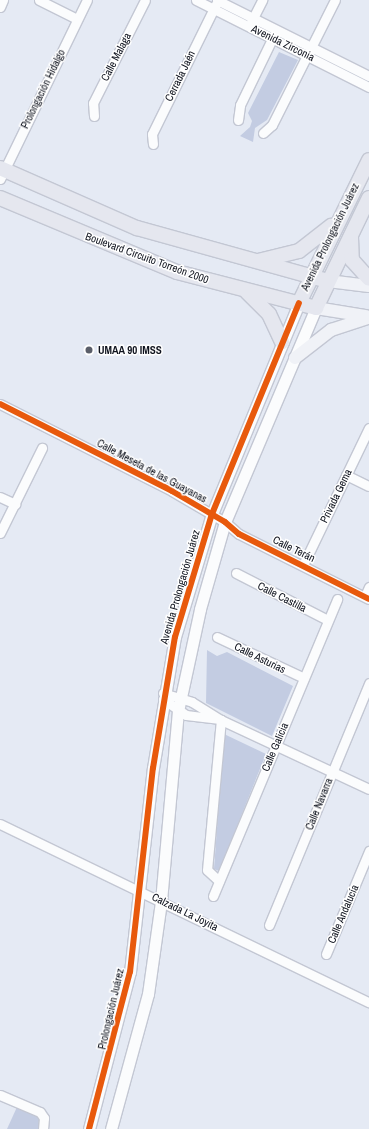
<!DOCTYPE html>
<html>
<head>
<meta charset="utf-8">
<style>
  body { margin:0 }
  #map { position:relative; width:369px; height:1129px; overflow:hidden; background:#e5eaf4; font-family:"Archivo Narrow",sans-serif }
  div>[style] { position:absolute }
  .green>* { inset:0; background:#c3cce2 }
  .roads { filter:drop-shadow(1px 0 #c3c7d3) drop-shadow(-1px 0 #c3c7d3) drop-shadow(0 1px #c3c7d3) drop-shadow(0 -1px #c3c7d3) }
  .minor>* { height:9px; margin:-4.5px; padding:0 4.5px; transform-origin:4.5px; border-radius:4.5px; background:#fbfcfd }
  .tertiary>* { height:11px; margin:-5.5px; padding:0 5.5px; transform-origin:5.5px; border-radius:5.5px; background:#fbfcfd }
  .secondary>* { height:12px; margin:-6px; padding:0 6px; transform-origin:6px; border-radius:6px; background:#f0f2f7 }
  .primary>* { height:14px; margin:-7px; padding:0 7px; transform-origin:7px; border-radius:7px; background:#e5e7ef }
  .cycleway>* { height:6px; margin:-3px; padding:0 3px; transform-origin:3px; border-radius:3px; background:#e8590c }
  .dots>* { width:11px; height:11px; translate:-50% -50%; box-sizing:border-box; border:2px solid #fff; border-radius:50% }
  span { translate:-50% -50%; white-space:nowrap; text-align:center; line-height:1.15; -webkit-text-stroke:3px #fff; paint-order:stroke }
  .street-label { font-size:11px; color:#0f131e }
  .poi-label { font-size:11px; color:#0f131e; font-weight:700 }
  .left { translate:0 -50%; text-align:left }
</style>
</head>
<body>
<div id="map">
  <div class="green">
    <div style="clip-path:polygon(279px 52px,298px 60px,267px 120px,255px 128px,253px 142px,240px 136px,250px 127px,252px 121px,248px 113px)"></div>
    <div style="clip-path:polygon(207px 650px,217px 656px,227px 652px,293px 686px,272px 736px,206px 703px)"></div>
    <div style="clip-path:polygon(224px 734px,266px 754px,219px 871px,214px 869px)"></div>
    <div style="clip-path:polygon(17px 1107px,40px 1117px,40px 1129px,7px 1129px)"></div>
  </div>
  <div class="roads">
    <div class="minor">
      <div style="left:39px;top:0;width:42px;rotate:26.6deg"></div>
      <div style="left:196px;top:0;width:194px;rotate:26.7deg"></div>
      <div style="left:217px;top:0;width:170px;rotate:26.6deg"></div>
      <div style="left:0;top:7px;width:8px;rotate:-67deg"></div>
      <div style="left:251px;top:22px;width:25px;rotate:-63deg"></div>
      <div style="left:94px;top:116px;width:13px;rotate:-94deg"></div>
      <div style="left:93px;top:103px;width:115px;rotate:-63.2deg"></div>
      <div style="left:238px;top:120px;width:15px;rotate:-82deg"></div>
      <div style="left:240px;top:105px;width:80px;rotate:-64.1deg"></div>
      <div style="left:263px;top:133px;width:12px;rotate:-42deg"></div>
      <div style="left:272px;top:125px;width:140px;rotate:-63.3deg"></div>
      <div style="left:153px;top:144px;width:10px;rotate:-96deg"></div>
      <div style="left:152px;top:134px;width:145px;rotate:-63.8deg"></div>
      <div style="left:0;top:179px;width:199px;rotate:-64.1deg"></div>
      <div style="left:0;top:404px;width:193px;rotate:26.8deg"></div>
      <div style="left:172px;top:491px;width:61px;rotate:30.3deg"></div>
      <div style="left:225px;top:522px;width:18px;rotate:41deg"></div>
      <div style="left:239px;top:534px;width:145px;rotate:26.6deg"></div>
      <div style="left:346px;top:475px;width:25px;rotate:26deg"></div>
      <div style="left:0;top:497px;width:17px;rotate:25deg"></div>
      <div style="left:0;top:533px;width:95px;rotate:-63.7deg"></div>
      <div style="left:303px;top:565px;width:152px;rotate:-64.3deg"></div>
      <div style="left:236px;top:573px;width:103px;rotate:27.1deg"></div>
      <div style="left:365px;top:596px;width:10px;rotate:-66deg"></div>
      <div style="left:217px;top:637px;width:96px;rotate:25.2deg"></div>
      <div style="left:163px;top:693px;width:30px;rotate:17deg"></div>
      <div style="left:192px;top:702px;width:34px;rotate:32deg"></div>
      <div style="left:221px;top:720px;width:163px;rotate:25deg"></div>
      <div style="left:163px;top:699px;width:28px;rotate:35deg"></div>
      <div style="left:186px;top:715px;width:32px;rotate:7deg"></div>
      <div style="left:0;top:824px;width:410px;rotate:25.8deg"></div>
      <div style="left:219px;top:881px;width:16px;rotate:-137deg"></div>
      <div style="left:207px;top:870px;width:151px;rotate:-84.7deg"></div>
      <div style="left:213px;top:896px;width:322px;rotate:-67.3deg"></div>
      <div style="left:269px;top:925px;width:262px;rotate:-67.5deg"></div>
      <div style="left:326px;top:954px;width:112px;rotate:-67.3deg"></div>
      <div style="left:0;top:1095px;width:43px;rotate:23deg"></div>
      <div style="left:40px;top:1112px;width:7px;rotate:56deg"></div>
      <div style="left:44px;top:1118px;width:11px;rotate:95deg"></div>
    </div>
    <div class="tertiary">
      <div style="left:89px;top:1129px;width:162px;rotate:-75.4deg"></div>
      <div style="left:130px;top:972px;width:205px;rotate:-83.6deg"></div>
      <div style="left:153px;top:768px;width:133px;rotate:-80.5deg"></div>
      <div style="left:175px;top:637px;width:128px;rotate:-73.3deg"></div>
      <div style="left:212px;top:514px;width:228px;rotate:-67.6deg"></div>
      <div style="left:111px;top:1129px;width:140px;rotate:-74.7deg"></div>
      <div style="left:148px;top:994px;width:94px;rotate:-82deg"></div>
      <div style="left:161px;top:901px;width:191px;rotate:-84.9deg"></div>
      <div style="left:178px;top:711px;width:104px;rotate:-77.8deg"></div>
      <div style="left:200px;top:609px;width:91px;rotate:-74deg"></div>
      <div style="left:225px;top:522px;width:233px;rotate:-67deg"></div>
    </div>
    <div class="secondary">
      <div style="left:328px;top:281px;width:41px;rotate:7deg"></div>
      <div style="left:316px;top:308px;width:51px;rotate:9.1deg"></div>
      <div style="left:295px;top:358px;width:46px;rotate:-37.9deg"></div>
      <div style="left:331px;top:330px;width:40px;rotate:-18deg"></div>
    </div>
    <div class="primary">
      <div style="left:0;top:168px;width:150px;rotate:23.7deg"></div>
      <div style="left:137px;top:228px;width:198px;rotate:15.5deg"></div>
      <div style="left:0;top:198px;width:192px;rotate:22.7deg"></div>
      <div style="left:177px;top:272px;width:144px;rotate:14.5deg"></div>
      <div style="left:316px;top:308px;width:122px;rotate:-64.3deg"></div>
      <div style="left:351px;top:237px;width:23px;rotate:88deg"></div>
      <div style="left:352px;top:260px;width:25px;rotate:48deg"></div>
      <div style="left:258px;top:261px;width:42px;rotate:-13.7deg"></div>
      <div style="left:299px;top:251px;width:41px;rotate:-38deg"></div>
      <div style="left:247px;top:292px;width:31px;rotate:45deg"></div>
      <div style="left:269px;top:314px;width:31px;rotate:65deg"></div>
      <div style="left:299px;top:303px;width:159px;rotate:-63.9deg"></div>
    </div>
  </div>
  <div class="cycleway">
    <div style="left:0;top:404px;width:193px;rotate:26.8deg"></div>
    <div style="left:172px;top:491px;width:61px;rotate:30.3deg"></div>
    <div style="left:225px;top:522px;width:18px;rotate:41deg"></div>
    <div style="left:239px;top:534px;width:145px;rotate:26.6deg"></div>
    <div style="left:89px;top:1129px;width:162px;rotate:-75.4deg"></div>
    <div style="left:130px;top:972px;width:205px;rotate:-83.6deg"></div>
    <div style="left:153px;top:768px;width:133px;rotate:-80.5deg"></div>
    <div style="left:175px;top:637px;width:128px;rotate:-73.3deg"></div>
    <div style="left:212px;top:514px;width:228px;rotate:-67.6deg"></div>
  </div>
  <div class="dots">
    <div style="left:89px;top:350px;background:#5a5e69"></div>
  </div>
  <div class="street-label">
    <span style="left:283px;top:43px;rotate:26deg">Avenida Zirconia</span>
    <span style="left:116px;top:57px;rotate:-63deg">Calle Malaga</span>
    <span style="left:180px;top:76px;rotate:-64deg">Cerrada Jaén</span>
    <span style="left:43px;top:89px;rotate:-64deg">Prolongación Hidalgo</span>
    <span style="left:330px;top:237px;rotate:-64deg">Avenida Prolongación Juárez</span>
    <span style="left:147px;top:258px;rotate:20deg">Boulevard Circuito Torreón 2000</span>
    <span style="left:152px;top:471px;rotate:28deg">Calle Meseta de las Guayanas</span>
    <span style="left:336px;top:496px;rotate:-64deg">Privada Gema</span>
    <span style="left:294px;top:549px;rotate:26deg">Calle Terán</span>
    <span style="left:180px;top:587px;rotate:-74deg">Avenida Prolongación Juárez</span>
    <span style="left:282px;top:597px;rotate:27deg">Calle Castilla</span>
    <span style="left:260px;top:658px;rotate:26deg">Calle Asturias</span>
    <span style="left:275px;top:747px;rotate:-67deg">Calle Galicia</span>
    <span style="left:319px;top:804px;rotate:-68deg">Calle Navarra</span>
    <span style="left:185px;top:912px;rotate:26deg">Calzada La Joyita</span>
    <span style="left:343px;top:914px;rotate:-67deg">Calle Andalucía</span>
    <span style="left:111px;top:1009px;rotate:-77deg">Prolongación Juárez</span>
  </div>
  <div class="poi-label">
    <span class="left" style="left:98px;top:350px">UMAA 90 IMSS</span>
  </div>
</div>
</body>
</html>
